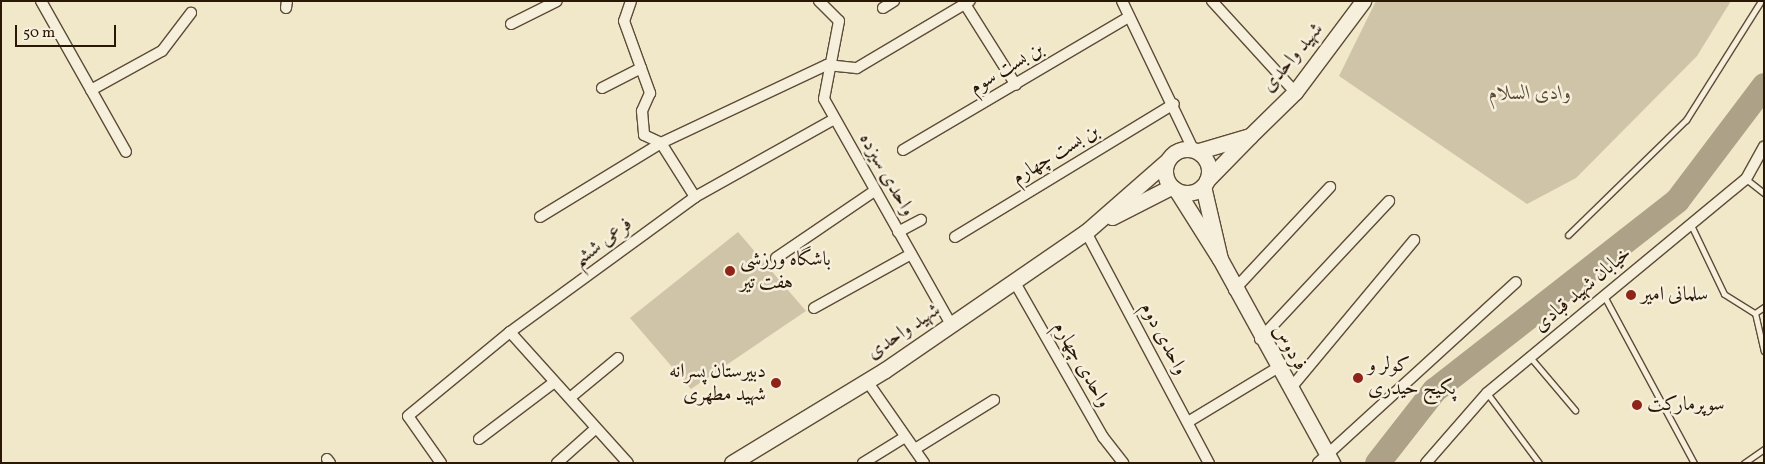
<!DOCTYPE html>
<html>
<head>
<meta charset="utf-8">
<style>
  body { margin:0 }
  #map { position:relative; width:1765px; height:464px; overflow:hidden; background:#f1e7c9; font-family:Vollkorn,Amiri,serif }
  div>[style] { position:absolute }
  .green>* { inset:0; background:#cfc4a8 }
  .river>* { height:25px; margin:-12.5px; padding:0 12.5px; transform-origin:12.5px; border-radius:12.5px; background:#ada187 }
  .roads { filter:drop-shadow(1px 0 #5c4c37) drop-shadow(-1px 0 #5c4c37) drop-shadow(0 1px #5c4c37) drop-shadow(0 -1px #5c4c37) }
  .lane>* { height:5px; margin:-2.5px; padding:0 2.5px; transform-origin:2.5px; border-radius:2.5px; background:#f6efdc }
  .street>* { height:10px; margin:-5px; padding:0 5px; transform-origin:5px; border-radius:5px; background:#f6efdc }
  .secondary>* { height:15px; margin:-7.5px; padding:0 7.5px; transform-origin:7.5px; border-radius:7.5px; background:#f6efdc }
  .secondary>.ring { margin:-7.5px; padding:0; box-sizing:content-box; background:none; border:15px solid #f6efdc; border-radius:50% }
  .dots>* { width:14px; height:14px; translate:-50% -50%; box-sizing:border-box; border:2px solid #f6efdc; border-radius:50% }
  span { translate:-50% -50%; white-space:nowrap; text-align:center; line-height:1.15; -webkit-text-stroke:5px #f6efdc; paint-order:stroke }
  .street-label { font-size:20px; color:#2a1806 }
  .park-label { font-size:20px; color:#5c4c37; font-style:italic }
  .poi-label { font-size:20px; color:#2a1806 }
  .left { translate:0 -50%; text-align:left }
  .right { translate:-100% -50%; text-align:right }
  .frame { position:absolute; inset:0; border:2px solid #2a1806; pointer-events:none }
  .scale { position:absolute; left:15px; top:25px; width:101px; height:22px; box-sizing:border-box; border:2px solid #2a1806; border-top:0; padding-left:6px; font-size:15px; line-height:18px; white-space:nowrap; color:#2a1806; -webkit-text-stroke:4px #f6efdc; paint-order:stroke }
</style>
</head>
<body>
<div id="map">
  <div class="green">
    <div style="clip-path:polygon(1376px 1px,1731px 1px,1697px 56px,1576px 178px,1527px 204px,1339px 76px)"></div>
    <div style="clip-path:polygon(738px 232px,806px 311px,691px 389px,630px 318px)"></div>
  </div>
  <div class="river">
    <div style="left:1377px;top:463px;width:93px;rotate:-52deg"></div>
    <div style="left:1434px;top:390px;width:308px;rotate:-38deg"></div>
    <div style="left:1677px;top:200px;width:144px;rotate:-52.9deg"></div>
  </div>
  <div class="roads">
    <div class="lane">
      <div style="left:1746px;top:179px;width:23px;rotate:38deg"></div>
      <div style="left:1691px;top:225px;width:76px;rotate:64.4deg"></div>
      <div style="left:1724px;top:294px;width:36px;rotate:32deg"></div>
      <div style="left:1755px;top:313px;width:39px;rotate:77deg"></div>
      <div style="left:1568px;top:235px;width:165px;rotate:-44.3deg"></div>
      <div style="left:1686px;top:120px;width:141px;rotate:-57.8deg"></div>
      <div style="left:1604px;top:296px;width:190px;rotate:61.7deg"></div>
      <div style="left:1755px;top:313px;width:11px;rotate:-34deg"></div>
      <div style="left:1530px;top:357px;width:70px;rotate:49.7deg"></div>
      <div style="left:1487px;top:393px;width:87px;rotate:53.4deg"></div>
      <div style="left:1744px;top:463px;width:24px;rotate:-35deg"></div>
    </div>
    <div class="street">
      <div style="left:41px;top:1px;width:173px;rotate:60.6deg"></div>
      <div style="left:631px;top:1px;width:21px;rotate:109deg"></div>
      <div style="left:624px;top:21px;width:77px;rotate:70.1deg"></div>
      <div style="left:650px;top:93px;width:20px;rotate:114deg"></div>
      <div style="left:642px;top:111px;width:24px;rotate:85deg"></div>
      <div style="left:644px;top:135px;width:19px;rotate:25deg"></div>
      <div style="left:661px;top:143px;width:64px;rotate:57.8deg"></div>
      <div style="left:819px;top:1px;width:28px;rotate:45deg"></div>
      <div style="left:839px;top:21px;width:79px;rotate:100.9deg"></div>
      <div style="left:824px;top:99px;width:258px;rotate:60.6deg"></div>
      <div style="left:963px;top:1px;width:99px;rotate:57.8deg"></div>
      <div style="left:1122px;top:1px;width:164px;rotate:64.4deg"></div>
      <div style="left:1212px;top:1px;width:123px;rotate:47.6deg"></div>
      <div style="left:286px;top:8px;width:7px;rotate:-82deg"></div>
      <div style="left:883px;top:8px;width:13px;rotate:-32deg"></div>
      <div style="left:511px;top:24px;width:51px;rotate:-26.6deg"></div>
      <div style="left:602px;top:88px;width:44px;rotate:-27.1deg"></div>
      <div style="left:91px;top:90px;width:81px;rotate:-28.8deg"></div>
      <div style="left:162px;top:51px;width:48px;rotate:-52.7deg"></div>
      <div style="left:903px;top:150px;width:260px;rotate:-30.5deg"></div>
      <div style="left:540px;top:217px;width:142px;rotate:-31.4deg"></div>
      <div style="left:661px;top:143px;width:183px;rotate:-25.2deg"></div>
      <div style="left:827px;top:65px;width:30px;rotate:6deg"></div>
      <div style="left:857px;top:68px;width:131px;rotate:-30.7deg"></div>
      <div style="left:898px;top:232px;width:26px;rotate:-28deg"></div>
      <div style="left:1086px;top:232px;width:262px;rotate:62deg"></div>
      <div style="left:955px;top:237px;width:256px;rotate:-31.3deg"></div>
      <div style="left:776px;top:258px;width:117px;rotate:-34.2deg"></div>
      <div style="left:1014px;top:281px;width:180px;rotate:60.3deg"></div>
      <div style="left:1103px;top:437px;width:33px;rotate:52deg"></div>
      <div style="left:1234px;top:290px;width:141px;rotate:-47deg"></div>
      <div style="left:814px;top:308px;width:111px;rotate:-29.1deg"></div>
      <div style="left:510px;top:332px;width:176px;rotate:48deg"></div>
      <div style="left:1260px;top:339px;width:189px;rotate:-46.9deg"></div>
      <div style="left:867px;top:381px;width:100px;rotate:55.2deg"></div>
      <div style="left:1290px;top:389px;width:194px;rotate:-50.2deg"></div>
      <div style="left:571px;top:397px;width:61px;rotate:-39.7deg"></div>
      <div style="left:1188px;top:422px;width:104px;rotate:-31.2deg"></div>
      <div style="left:479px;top:439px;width:93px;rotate:-37.1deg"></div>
      <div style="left:915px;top:449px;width:93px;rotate:-31.8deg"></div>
      <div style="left:327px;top:459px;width:5px;rotate:53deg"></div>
      <div style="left:441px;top:463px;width:57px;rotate:-125.1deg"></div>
      <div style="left:408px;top:416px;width:132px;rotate:-39.5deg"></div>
      <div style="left:510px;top:332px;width:229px;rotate:-36.1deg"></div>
      <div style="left:695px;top:197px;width:158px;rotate:-29.2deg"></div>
      <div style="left:557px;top:463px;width:51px;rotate:-41.8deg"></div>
      <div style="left:863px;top:463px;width:49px;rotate:-31.8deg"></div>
      <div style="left:1318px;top:463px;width:268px;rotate:-42.4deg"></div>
      <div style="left:1426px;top:463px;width:93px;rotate:-48.9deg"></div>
      <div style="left:1487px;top:393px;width:336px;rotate:-39.6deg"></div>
      <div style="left:1746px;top:179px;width:37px;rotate:-61deg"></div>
    </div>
    <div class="secondary">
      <div style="left:1250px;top:136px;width:63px;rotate:-44.4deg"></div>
      <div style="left:1295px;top:92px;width:114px;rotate:-53.2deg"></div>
      <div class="ring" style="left:1165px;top:149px;width:29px;height:29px"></div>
      <div style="left:1199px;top:151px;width:53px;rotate:-16.4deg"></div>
      <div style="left:1250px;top:136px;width:62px;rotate:134.3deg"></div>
      <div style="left:1177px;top:191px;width:80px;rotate:57.7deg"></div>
      <div style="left:1220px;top:259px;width:75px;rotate:-103.1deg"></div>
      <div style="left:1112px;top:217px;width:66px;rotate:-27deg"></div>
      <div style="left:1220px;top:259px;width:233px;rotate:61.2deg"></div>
      <div style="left:732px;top:463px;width:179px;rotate:-31.3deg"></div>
      <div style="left:885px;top:370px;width:244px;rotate:-34.5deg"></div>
      <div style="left:1086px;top:232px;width:106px;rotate:-41.2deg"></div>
    </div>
  </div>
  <div class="dots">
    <div style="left:730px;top:271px;background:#8f2418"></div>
    <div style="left:1631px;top:295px;background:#8f2418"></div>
    <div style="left:1358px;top:378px;background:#8f2418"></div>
    <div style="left:776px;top:383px;background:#8f2418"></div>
    <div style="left:1637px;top:405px;background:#8f2418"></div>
  </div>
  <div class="street-label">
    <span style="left:1293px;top:58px;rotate:-50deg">شهید واحدی</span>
    <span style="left:1007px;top:69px;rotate:-31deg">بن بست سوم</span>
    <span style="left:1056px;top:155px;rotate:-31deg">بن بست چهارم</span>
    <span style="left:886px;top:175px;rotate:60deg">واحدی سیزده</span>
    <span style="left:603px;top:243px;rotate:-37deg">فرعی ششم</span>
    <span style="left:1583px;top:290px;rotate:-40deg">خیابان شهید قبادی</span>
    <span style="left:904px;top:332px;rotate:-34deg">شهید واحدی</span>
    <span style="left:1163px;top:339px;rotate:62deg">واحدی دوم</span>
    <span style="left:1289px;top:348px;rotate:60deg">فردوس</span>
    <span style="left:1081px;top:365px;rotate:60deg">واحدی چهارم</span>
  </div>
  <div class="park-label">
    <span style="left:1530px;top:94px">وادی السلام</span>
  </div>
  <div class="poi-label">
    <span class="left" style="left:740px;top:272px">باشگاه ورزشی<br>هفت تیر</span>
    <span class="left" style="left:1641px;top:295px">سلمانی امیر</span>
    <span class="left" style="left:1368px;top:378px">کولر و<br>پکیج حیدری</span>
    <span class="right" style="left:766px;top:384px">دبیرستان پسرانه<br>شهید مطهری</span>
    <span class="left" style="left:1647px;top:405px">سوپرمارکت</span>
  </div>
  <div class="frame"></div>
  <div class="scale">50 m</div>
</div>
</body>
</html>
